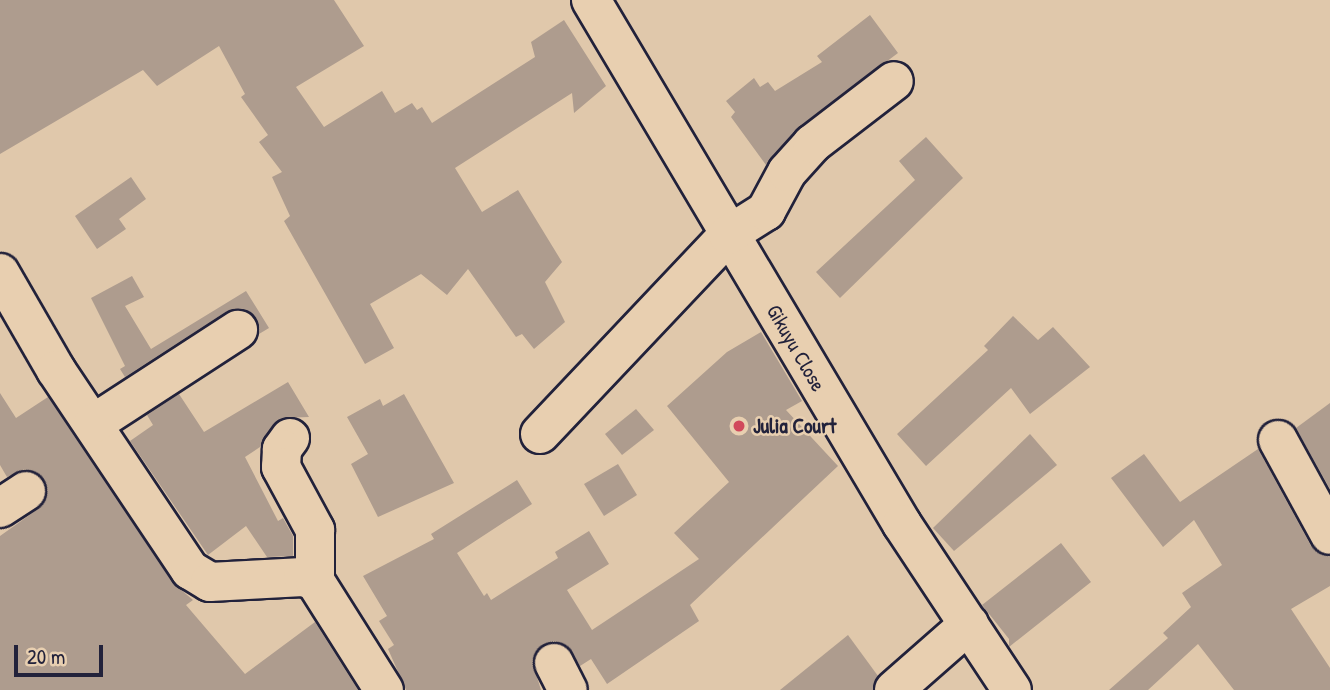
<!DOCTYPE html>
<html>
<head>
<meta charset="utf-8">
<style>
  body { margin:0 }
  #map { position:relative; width:1330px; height:690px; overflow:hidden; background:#e0c8ab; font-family:"Patrick Hand",sans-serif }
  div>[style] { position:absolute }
  .building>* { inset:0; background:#ae9c8e }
  .roads { filter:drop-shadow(2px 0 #22223b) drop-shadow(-2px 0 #22223b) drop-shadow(0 2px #22223b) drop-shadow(0 -2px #22223b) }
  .minor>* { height:38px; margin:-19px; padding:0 19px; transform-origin:19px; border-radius:19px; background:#e8cfb0 }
  .dots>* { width:19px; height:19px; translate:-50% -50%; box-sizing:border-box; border:4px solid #e8cfb0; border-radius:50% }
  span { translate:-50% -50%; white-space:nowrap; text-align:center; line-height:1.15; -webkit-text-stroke:5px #e8cfb0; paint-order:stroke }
  .street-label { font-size:21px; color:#22223b }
  .poi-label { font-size:21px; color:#22223b; font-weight:700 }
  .left { translate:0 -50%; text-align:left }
  .scale { position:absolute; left:14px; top:645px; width:89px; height:32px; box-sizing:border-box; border:4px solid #22223b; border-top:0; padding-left:9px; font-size:21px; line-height:24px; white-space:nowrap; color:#22223b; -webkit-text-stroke:5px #e8cfb0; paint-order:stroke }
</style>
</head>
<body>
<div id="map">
  <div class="building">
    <div style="clip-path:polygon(0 0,334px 0,364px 46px,296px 87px,324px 127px,382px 91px,395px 113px,412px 103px,417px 110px,422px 107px,432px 123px,535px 57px,531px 42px,564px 20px,606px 86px,574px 113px,572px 93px,455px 168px,482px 212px,518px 190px,562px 262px,545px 282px,565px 322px,534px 349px,522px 334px,516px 337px,468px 269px,447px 295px,421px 274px,370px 304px,394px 348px,365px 364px,284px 221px,290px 216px,272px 177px,282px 172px,259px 142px,268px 135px,241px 97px,245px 94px,219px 46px,157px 86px,143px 70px,0 154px)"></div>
    <div style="clip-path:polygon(870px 15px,898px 53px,799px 127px,766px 165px,731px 117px,735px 112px,726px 101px,754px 78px,760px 87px,768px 82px,775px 91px,822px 62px,817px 56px)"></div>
    <div style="clip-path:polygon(926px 137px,963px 178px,840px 298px,816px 272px,915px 180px,899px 161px)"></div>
    <div style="clip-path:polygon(131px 177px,146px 199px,119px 219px,126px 229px,97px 249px,75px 216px)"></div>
    <div style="clip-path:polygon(132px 276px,144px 297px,125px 306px,151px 349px,246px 291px,269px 328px,259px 334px,257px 319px,249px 311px,227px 311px,125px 377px,120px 369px,125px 366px,91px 298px)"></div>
    <div style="clip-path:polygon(1013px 316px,1038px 340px,1053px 327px,1090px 367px,1030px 414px,1011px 388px,926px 466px,897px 434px,988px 350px,984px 346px)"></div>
    <div style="clip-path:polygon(761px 332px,802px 401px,786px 410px,838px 466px,690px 605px,699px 621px,607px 684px,591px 659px,580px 666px,566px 645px,554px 641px,536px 651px,532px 661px,541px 690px,406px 690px,388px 649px,394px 645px,379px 621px,387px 616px,363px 576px,434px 539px,431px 534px,517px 480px,532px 504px,457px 553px,484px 596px,487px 593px,491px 600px,558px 558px,555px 552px,589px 531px,609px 564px,567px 590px,592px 630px,699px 559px,674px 533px,729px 482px,667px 406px,727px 352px)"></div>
    <div style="clip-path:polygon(288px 382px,309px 417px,281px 418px,260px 447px,245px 457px,278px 521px,283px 518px,293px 536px,293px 556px,267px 557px,246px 526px,208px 555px,130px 441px,153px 425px,147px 415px,179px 394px,204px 432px)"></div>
    <div style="clip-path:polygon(0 393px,16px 418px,48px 397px,172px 582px,193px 600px,186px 605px,245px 674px,315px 622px,358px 690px,0 690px,0 536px,38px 509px,48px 490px,36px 472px,24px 469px,7px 477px,0 465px)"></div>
    <div style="clip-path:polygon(404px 394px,454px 483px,378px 517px,351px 464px,368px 454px,347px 417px,380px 399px,383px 406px)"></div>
    <div style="clip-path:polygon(1330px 403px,1330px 489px,1296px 428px)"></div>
    <div style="clip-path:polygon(636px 409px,654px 430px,622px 455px,605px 434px)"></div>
    <div style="clip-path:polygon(1030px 434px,1057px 465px,954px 551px,933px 528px)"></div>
    <div style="clip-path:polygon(1258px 449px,1311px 546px,1330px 557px,1330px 586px,1291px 609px,1330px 668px,1330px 690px,1234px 690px,1198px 644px,1148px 690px,1109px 690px,1168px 638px,1163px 633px,1191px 607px,1182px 593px,1222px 565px,1194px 520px,1163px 547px,1111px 478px,1144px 454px,1180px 502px)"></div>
    <div style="clip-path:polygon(618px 464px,637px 495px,604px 516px,584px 484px)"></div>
    <div style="clip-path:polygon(1061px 543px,1091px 582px,1009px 647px,1009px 639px,982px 605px)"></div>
    <div style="clip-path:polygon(848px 635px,878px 676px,873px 690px,780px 690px)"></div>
  </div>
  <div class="roads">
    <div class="minor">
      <div style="left:591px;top:0;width:609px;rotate:59.31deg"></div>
      <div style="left:902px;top:524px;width:199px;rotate:56.5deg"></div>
      <div style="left:0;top:273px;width:112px;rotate:60deg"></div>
      <div style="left:56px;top:370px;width:241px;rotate:56.2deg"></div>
      <div style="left:190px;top:570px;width:23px;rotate:31deg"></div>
      <div style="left:210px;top:582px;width:93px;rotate:-3.1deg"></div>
      <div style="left:303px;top:577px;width:13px;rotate:18deg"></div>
      <div style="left:315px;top:581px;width:129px;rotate:57.7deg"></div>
      <div style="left:93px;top:424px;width:173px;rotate:-33deg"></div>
      <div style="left:540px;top:434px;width:274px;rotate:-46.6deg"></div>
      <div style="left:728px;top:235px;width:45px;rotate:-32.3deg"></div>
      <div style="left:766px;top:211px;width:44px;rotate:-61.7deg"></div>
      <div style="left:787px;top:172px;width:38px;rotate:-48deg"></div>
      <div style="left:812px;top:144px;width:103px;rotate:-37.5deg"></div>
      <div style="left:290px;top:438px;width:14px;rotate:126deg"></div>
      <div style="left:282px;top:449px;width:18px;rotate:93deg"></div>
      <div style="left:281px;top:467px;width:72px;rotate:61.6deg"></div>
      <div style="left:315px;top:530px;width:51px;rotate:90deg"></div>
      <div style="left:1278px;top:440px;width:108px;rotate:61.3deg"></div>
      <div style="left:0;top:508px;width:31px;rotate:-33deg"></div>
      <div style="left:554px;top:663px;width:30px;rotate:63deg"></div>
      <div style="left:894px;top:690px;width:100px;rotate:-41.3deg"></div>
    </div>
  </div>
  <div class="dots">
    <div style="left:739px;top:426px;background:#d1495b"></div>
  </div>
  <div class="street-label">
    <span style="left:796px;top:348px;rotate:60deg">Gikuyu Close</span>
  </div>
  <div class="poi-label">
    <span class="left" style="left:753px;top:426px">Julia Court</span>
  </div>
  <div class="scale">20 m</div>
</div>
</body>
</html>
